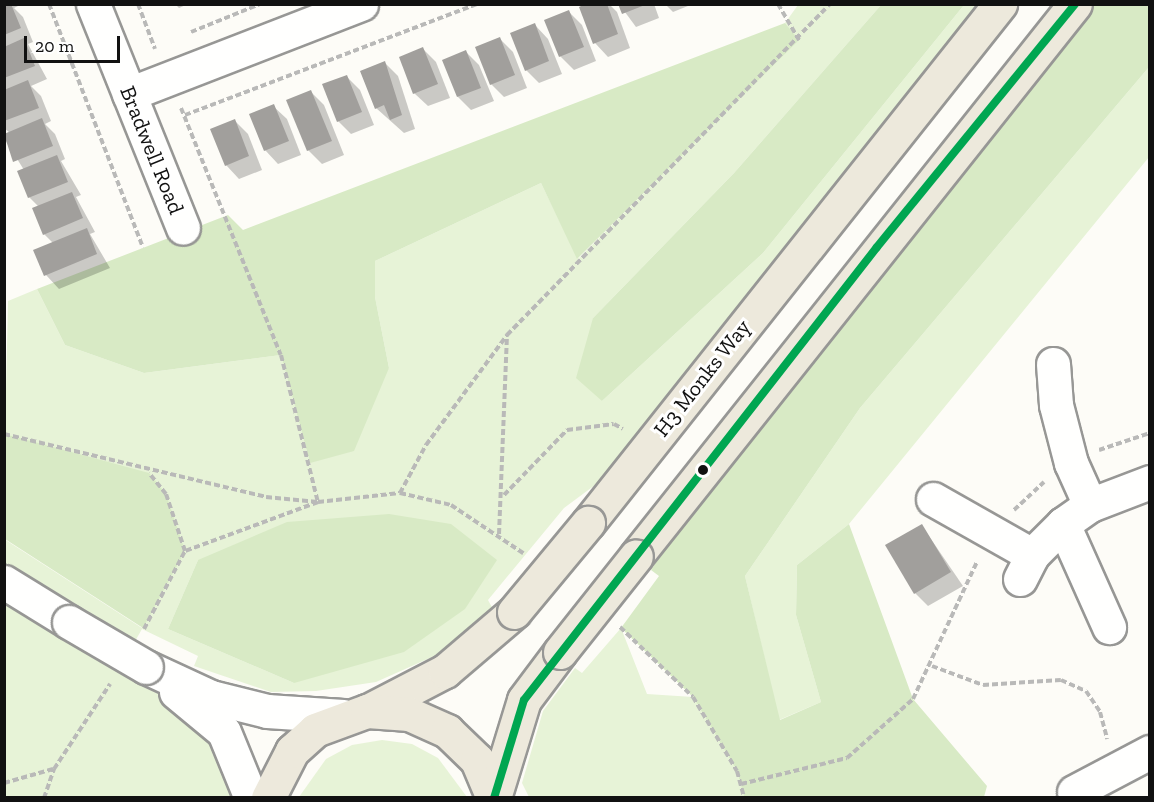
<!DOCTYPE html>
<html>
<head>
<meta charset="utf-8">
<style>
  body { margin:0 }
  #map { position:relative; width:1154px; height:802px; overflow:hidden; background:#fdfcf7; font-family:"Zilla Slab",serif }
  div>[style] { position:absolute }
  .green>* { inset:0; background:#e7f3d7 }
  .forest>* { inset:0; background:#d8eac5 }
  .shadow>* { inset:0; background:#0003 }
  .building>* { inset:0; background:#a19f9c }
  .path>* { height:4px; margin-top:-2px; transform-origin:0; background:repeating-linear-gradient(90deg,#b9b9b8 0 6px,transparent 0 9px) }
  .roads { filter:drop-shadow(2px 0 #979795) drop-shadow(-2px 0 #979795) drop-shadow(0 2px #979795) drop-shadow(0 -2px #979795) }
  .minor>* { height:33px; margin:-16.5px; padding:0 16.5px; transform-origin:16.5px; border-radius:16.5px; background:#fffffe }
  .major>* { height:33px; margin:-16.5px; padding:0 16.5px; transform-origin:16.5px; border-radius:16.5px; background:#ede9dc }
  .bridges { filter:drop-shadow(2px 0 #979795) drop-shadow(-2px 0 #979795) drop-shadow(0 2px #979795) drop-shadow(0 -2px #979795) }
  .minor-bridge>* { height:33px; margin:-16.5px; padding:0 16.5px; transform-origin:16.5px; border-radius:16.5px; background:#fffffe }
  .major-bridge>* { height:33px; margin:-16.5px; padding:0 16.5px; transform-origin:16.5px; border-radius:16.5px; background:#ede9dc }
  .bus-1>* { height:8px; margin:-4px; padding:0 4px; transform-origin:4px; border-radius:4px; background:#00a651 }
  .dots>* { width:16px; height:16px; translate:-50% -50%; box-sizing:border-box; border:3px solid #fff; border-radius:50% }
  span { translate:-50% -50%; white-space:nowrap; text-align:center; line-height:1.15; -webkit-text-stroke:6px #fff; paint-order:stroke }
  .street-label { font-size:22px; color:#111 }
  .frame { position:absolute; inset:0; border:6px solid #111; pointer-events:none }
  .scale { position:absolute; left:24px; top:36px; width:96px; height:27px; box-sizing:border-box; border:3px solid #111; border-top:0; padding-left:8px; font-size:18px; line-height:21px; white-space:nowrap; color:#111; -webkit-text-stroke:4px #fff; paint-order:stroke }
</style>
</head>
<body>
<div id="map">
  <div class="green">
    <div style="clip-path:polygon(evenodd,798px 5px,881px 5px,734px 173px,593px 318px,602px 401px,763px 253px,964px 5px,1000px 5px,649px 445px,564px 508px,488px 600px,494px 611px,441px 653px,376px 682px,316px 691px,271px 692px,194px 666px,198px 656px,142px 629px,126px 657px,224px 732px,251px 797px,5px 797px,4px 539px,142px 628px,100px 461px,5px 434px,8px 301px,37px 289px,65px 345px,144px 373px,281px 355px,310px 463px,389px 368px,375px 297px,375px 261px,541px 183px,578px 259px,798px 40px,785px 23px,798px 5px,198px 560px,294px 683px,168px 629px,198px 560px)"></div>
    <div style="clip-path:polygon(1149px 67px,1149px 157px,849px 524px,797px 565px,796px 615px,821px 702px,779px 720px,745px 576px,860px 408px)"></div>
    <div style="clip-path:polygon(621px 628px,647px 694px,693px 697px,737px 771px,744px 797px,529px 797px,522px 783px,543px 711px,575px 668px,582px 673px)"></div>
    <div style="clip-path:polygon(382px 740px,412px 744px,438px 758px,467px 797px,299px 797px,326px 759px,352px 745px)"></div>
  </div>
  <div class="forest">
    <div style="clip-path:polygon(881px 5px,964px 5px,763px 253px,602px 401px,576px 378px,593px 318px,734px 173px)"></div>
    <div style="clip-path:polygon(1075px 5px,1149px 5px,1149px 67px,860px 408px,745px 576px,780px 720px,821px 702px,796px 615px,797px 565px,849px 524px,913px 699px,987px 786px,984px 797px,744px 797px,737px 771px,693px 697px,621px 628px,659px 576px,651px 570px,764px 393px)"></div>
    <div style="clip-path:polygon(785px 23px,799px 40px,577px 259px,541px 183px,375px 261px,375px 297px,389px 368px,354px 451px,310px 463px,281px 355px,144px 373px,65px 345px,37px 289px,228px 215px,243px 230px)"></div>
    <div style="clip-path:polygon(5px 434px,149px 473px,166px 494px,185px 551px,143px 628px,5px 539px)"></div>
    <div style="clip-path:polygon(389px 514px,451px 524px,497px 560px,465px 609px,404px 652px,294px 683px,168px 629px,198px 560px,287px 522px)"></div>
  </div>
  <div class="shadow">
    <div style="clip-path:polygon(4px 4px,20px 5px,14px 8px,23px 17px,33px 42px,28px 44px,47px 79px,31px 86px,41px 96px,51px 121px,45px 124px,55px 134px,65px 159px,61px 161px,81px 195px,76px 197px,95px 232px,90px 234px,110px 268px,59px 289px,46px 275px,35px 250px,53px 243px,44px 234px,39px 207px,29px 197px,24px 170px,4px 138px,10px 133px,4px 128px)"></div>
    <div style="clip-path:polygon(175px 4px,188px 4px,179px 8px)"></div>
    <div style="clip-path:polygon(589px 4px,609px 4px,617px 12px,630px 48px,608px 57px,595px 43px)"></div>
    <div style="clip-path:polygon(619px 4px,654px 4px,659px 18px,636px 27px)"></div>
    <div style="clip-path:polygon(665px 4px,693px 4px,673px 12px)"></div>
    <div style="clip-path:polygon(569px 12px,582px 25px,596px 61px,574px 70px,560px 56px)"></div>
    <div style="clip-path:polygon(535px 25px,548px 39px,562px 74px,539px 83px,526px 70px)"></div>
    <div style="clip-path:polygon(500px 39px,513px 52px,527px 88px,504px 97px,491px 84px)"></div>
    <div style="clip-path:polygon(423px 49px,436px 62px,450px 98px,428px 106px,414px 93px)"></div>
    <div style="clip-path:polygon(466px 52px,479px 65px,494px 101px,471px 110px,458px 97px)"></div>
    <div style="clip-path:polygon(385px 63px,398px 76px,415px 129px,404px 133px,376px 108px)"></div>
    <div style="clip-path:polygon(346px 76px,360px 90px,374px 125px,351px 134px,338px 121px)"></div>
    <div style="clip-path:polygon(311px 92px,324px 105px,344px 155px,322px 164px,308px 150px)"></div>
    <div style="clip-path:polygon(273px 106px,287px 119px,301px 155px,278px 164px,265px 150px)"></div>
    <div style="clip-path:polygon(235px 121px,248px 134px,262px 170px,239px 179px,226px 165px)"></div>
    <div style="clip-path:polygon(922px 526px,963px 586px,928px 606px,915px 593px)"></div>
  </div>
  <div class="building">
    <div style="clip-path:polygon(4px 4px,11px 4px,21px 28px,4px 35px)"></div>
    <div style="clip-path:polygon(585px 4px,607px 4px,618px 34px,593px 44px,579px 7px)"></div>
    <div style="clip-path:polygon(618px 4px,645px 4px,645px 5px,622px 14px)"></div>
    <div style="clip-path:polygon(569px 10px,584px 47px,559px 57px,544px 20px)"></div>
    <div style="clip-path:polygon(535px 23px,549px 61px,525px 71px,510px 33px)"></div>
    <div style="clip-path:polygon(500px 37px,515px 75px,490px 85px,475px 47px)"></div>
    <div style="clip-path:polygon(24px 38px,35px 66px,4px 78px,4px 47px)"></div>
    <div style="clip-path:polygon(423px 47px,438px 84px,413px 94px,399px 57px)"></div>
    <div style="clip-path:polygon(466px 50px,481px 88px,457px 97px,442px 60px)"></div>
    <div style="clip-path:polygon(385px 61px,402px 115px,390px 120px,384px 105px,375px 109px,360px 71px)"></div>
    <div style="clip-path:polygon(347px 75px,362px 112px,337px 122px,322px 84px)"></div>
    <div style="clip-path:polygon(28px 80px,39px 108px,4px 121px,4px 90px)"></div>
    <div style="clip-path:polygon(311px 90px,332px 141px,307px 151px,286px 100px)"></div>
    <div style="clip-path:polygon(274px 104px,289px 141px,264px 151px,249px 114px)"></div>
    <div style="clip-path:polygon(42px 118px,53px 146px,13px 162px,4px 134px)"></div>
    <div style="clip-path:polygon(235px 119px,249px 156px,225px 166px,210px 129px)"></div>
    <div style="clip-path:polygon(57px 155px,68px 182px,28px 198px,17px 171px)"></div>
    <div style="clip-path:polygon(72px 192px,83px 218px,43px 235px,32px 208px)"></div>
    <div style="clip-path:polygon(87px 228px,97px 254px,44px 276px,33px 250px)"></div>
    <div style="clip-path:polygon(922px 524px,951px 572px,914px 594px,885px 545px)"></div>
  </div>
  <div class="path">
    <div style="left:49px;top:4px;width:261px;rotate:68.9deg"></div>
    <div style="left:138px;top:4px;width:48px;rotate:69.3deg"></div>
    <div style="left:778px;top:4px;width:42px;rotate:59.7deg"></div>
    <div style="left:191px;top:32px;width:74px;rotate:-22.1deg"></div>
    <div style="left:181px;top:108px;width:266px;rotate:68deg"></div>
    <div style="left:281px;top:355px;width:152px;rotate:75.9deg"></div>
    <div style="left:318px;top:502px;width:142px;rotate:159.8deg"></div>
    <div style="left:185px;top:115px;width:312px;rotate:-20.8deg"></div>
    <div style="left:4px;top:434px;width:269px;rotate:13.5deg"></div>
    <div style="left:266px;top:497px;width:52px;rotate:5.5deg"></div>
    <div style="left:318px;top:502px;width:82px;rotate:-6.3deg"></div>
    <div style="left:400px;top:493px;width:52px;rotate:13.2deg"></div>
    <div style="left:451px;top:505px;width:87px;rotate:33.7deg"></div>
    <div style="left:1099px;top:450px;width:54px;rotate:-18.4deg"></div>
    <div style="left:400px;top:493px;width:55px;rotate:-61.6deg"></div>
    <div style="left:426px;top:445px;width:137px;rotate:-53.6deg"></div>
    <div style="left:507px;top:335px;width:462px;rotate:-45.7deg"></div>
    <div style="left:504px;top:495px;width:91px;rotate:-45.9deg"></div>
    <div style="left:567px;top:430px;width:47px;rotate:-7.3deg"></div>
    <div style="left:614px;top:424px;width:10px;rotate:29deg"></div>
    <div style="left:1014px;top:510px;width:41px;rotate:-43deg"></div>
    <div style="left:499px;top:534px;width:199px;rotate:-87.7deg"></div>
    <div style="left:620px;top:627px;width:101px;rotate:43.8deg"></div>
    <div style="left:693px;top:697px;width:86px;rotate:59.3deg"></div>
    <div style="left:737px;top:771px;width:28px;rotate:75deg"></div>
    <div style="left:144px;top:629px;width:88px;rotate:-62.3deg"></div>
    <div style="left:185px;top:551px;width:60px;rotate:-108.4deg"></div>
    <div style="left:166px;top:494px;width:27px;rotate:-129deg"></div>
    <div style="left:932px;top:666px;width:54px;rotate:20.4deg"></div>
    <div style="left:983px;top:685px;width:78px;rotate:-3.7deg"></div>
    <div style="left:1061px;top:680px;width:27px;rotate:24deg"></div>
    <div style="left:1086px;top:691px;width:25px;rotate:56deg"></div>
    <div style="left:1100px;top:712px;width:28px;rotate:75deg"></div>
    <div style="left:4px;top:783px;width:51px;rotate:-15.9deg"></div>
    <div style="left:741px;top:784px;width:109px;rotate:-13.8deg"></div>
    <div style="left:847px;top:758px;width:89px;rotate:-41.8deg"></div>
    <div style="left:913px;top:699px;width:151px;rotate:-65deg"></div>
    <div style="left:44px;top:798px;width:31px;rotate:-71deg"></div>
    <div style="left:54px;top:769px;width:102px;rotate:-56.6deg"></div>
  </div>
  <div class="roads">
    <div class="minor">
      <div style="left:93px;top:4px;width:241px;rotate:68.1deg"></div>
      <div style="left:129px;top:94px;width:249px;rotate:-21.2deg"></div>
      <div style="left:1053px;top:364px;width:41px;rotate:85.8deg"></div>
      <div style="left:1056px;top:405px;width:60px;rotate:75.5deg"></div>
      <div style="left:1071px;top:463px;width:46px;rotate:65.7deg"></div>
      <div style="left:933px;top:499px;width:114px;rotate:29.5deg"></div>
      <div style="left:1063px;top:524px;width:113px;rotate:65.9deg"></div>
      <div style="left:1020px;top:579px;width:27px;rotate:-63deg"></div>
      <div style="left:1032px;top:555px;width:44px;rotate:-45deg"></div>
      <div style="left:1063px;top:524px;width:33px;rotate:-35deg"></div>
      <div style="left:1090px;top:505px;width:64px;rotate:-21deg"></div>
      <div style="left:4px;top:582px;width:76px;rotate:31.6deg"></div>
      <div style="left:146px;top:667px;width:72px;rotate:24.8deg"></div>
      <div style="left:211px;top:697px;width:58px;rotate:14deg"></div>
      <div style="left:267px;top:711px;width:76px;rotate:3.8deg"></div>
      <div style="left:176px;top:692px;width:62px;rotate:39.8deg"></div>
      <div style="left:224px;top:732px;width:71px;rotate:67.8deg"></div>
      <div style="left:1074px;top:792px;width:86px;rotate:-27.8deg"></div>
    </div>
    <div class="major">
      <div style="left:588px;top:523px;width:663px;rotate:-51.56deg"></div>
      <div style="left:636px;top:556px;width:705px;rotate:-51.51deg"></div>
      <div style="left:368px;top:711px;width:87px;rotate:-27.5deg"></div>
      <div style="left:445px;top:671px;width:91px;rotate:-40.5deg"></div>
      <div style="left:268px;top:798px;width:53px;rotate:-62.9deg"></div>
      <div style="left:292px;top:751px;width:31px;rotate:-42deg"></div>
      <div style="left:315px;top:730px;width:55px;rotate:-20.1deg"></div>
      <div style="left:367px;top:711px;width:42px;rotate:4.1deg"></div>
      <div style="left:409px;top:714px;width:42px;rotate:24.1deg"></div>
      <div style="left:447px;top:731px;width:42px;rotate:44deg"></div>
      <div style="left:477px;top:760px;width:41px;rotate:67.2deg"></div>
      <div style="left:494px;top:798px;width:102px;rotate:-73deg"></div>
      <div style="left:524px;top:700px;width:60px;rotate:-53.1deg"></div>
    </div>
  </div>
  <div class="bridges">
    <div class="minor-bridge">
      <div style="left:69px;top:622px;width:89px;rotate:30.3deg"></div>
    </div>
    <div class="major-bridge">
      <div style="left:514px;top:612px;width:116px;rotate:-50.3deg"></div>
      <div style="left:560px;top:652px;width:122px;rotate:-51.6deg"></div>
    </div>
  </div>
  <div class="bus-1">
    <div style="left:494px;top:798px;width:102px;rotate:-73deg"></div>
    <div style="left:524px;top:700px;width:574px;rotate:-52.07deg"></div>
    <div style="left:877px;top:247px;width:313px;rotate:-50.8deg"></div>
  </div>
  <div class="dots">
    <div style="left:703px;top:470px;background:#111"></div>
  </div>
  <div class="street-label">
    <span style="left:152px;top:150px;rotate:68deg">Bradwell Road</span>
    <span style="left:702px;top:378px;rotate:-52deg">H3 Monks Way</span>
  </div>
  <div class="frame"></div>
  <div class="scale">20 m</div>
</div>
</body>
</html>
